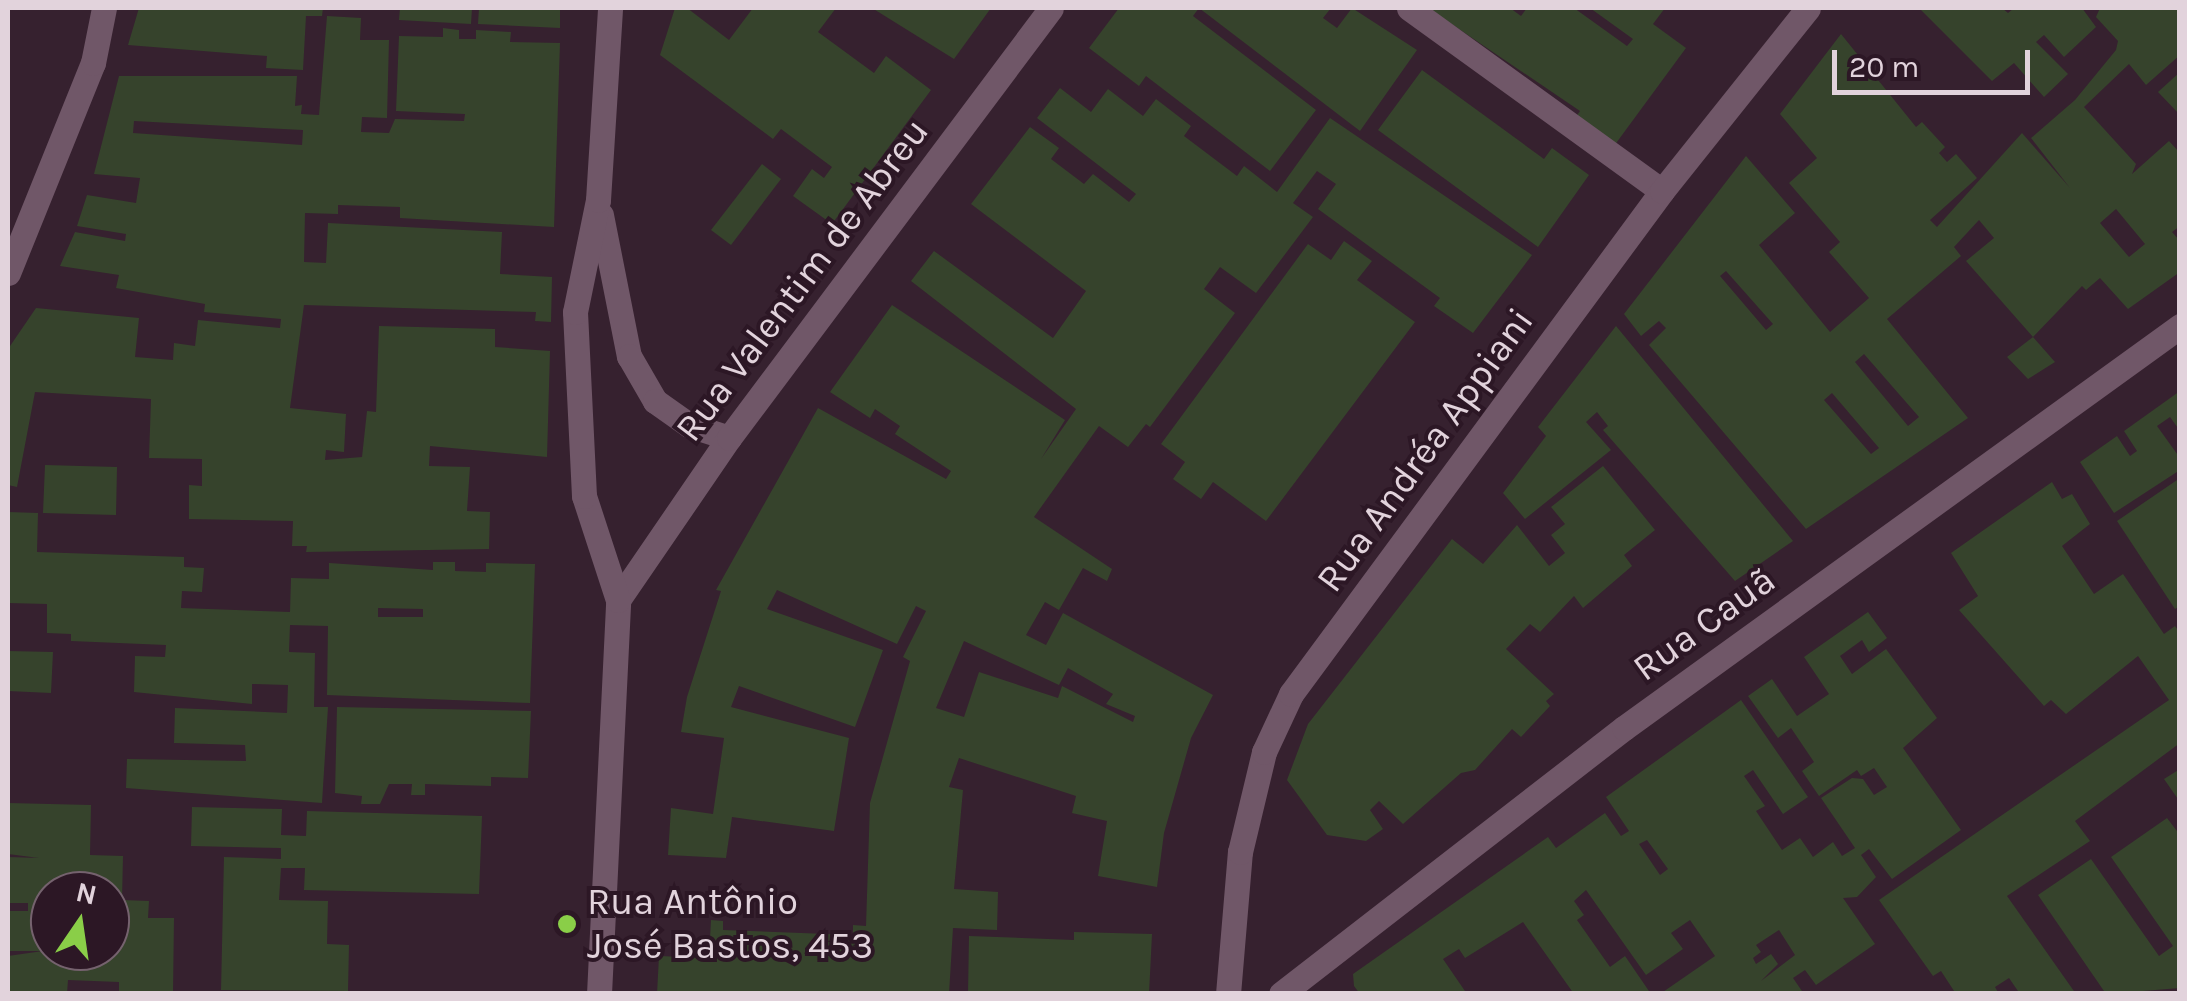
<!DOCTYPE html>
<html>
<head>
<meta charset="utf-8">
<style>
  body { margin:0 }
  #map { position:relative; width:2187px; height:1001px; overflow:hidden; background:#36212f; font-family:Karla,sans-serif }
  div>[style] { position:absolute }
  .building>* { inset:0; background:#36432c }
  .service>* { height:25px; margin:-12.5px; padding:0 12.5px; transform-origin:12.5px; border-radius:12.5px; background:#705768 }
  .minor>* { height:25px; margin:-12.5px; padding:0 12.5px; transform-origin:12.5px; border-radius:12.5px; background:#705768 }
  .dots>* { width:28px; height:28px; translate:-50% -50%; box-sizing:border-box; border:5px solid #2c1725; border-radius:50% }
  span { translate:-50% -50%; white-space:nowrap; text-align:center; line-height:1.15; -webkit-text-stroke:8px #2c1725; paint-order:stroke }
  .street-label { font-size:38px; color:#e2d3dc }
  .poi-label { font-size:38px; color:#e2d3dc }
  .left { translate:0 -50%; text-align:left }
  .frame { position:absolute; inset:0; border:10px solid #e2d3dc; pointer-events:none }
  .north { position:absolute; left:30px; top:871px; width:100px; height:100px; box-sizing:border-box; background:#2c1725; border:2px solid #75626e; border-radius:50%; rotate:13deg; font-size:28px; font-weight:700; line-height:40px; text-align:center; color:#e2d3dc }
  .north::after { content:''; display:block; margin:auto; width:35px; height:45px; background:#8ace48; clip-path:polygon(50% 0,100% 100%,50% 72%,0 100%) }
  .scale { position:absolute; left:1832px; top:50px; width:198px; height:45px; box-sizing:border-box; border:5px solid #e2d3dc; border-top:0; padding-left:12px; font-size:30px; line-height:35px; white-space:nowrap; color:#e2d3dc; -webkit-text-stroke:8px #2c1725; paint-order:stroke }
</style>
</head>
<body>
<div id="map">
  <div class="building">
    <div style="clip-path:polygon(139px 8px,323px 8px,322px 16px,306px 16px,303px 70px,266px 68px,267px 56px,128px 45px)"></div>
    <div style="clip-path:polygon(400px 8px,472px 8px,471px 24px,399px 20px)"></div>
    <div style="clip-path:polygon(479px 8px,560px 8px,560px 28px,478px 24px)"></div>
    <div style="clip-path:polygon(675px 8px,687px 8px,729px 40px,753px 8px,836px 8px,818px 32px,874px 73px,886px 56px,931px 90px,832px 224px,793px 196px,812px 169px,824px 178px,832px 167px,781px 129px,773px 139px,660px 55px)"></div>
    <div style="clip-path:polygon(872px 8px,991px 8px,954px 59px)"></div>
    <div style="clip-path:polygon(1119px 8px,1331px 8px,1323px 18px,1337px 28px,1352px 8px,1417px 50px,1360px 131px,1199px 8px,1193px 16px,1316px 110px,1270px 171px,1146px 76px,1139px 86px,1089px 48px)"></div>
    <div style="clip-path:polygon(1428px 8px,1510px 8px,1521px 16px,1527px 8px,1574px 8px,1627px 46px,1633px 39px,1590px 8px,1665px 8px,1653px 24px,1686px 48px,1614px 146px,1575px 118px,1580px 111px)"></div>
    <div style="clip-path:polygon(1919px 8px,2002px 8px,2008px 13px,2014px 8px,2082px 8px,2096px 27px,2064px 57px,2044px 35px,2036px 42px,2068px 74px,2044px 97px,2014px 63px,1992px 81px)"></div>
    <div style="clip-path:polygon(evenodd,2100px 8px,2180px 8px,2180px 55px,2146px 85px,2129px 64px,2084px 107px,2136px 164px,2132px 174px,2169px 141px,2180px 153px,2180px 226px,2172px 232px,2180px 241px,2180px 272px,2128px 309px,2100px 278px,2086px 290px,2082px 286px,2033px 337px,2055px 362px,2028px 379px,2007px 357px,2033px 337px,1966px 261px,1994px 238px,1979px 220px,1954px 247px,1961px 256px,1887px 319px,1968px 418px,1806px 529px,1649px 345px,1666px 328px,1659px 321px,1641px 336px,1624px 314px,1746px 156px,1795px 213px,1759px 245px,1830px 332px,1869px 298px,1829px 252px,1840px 242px,1789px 183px,1817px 158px,1780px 114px,1841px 34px,1916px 127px,1922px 122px,1945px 147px,1939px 153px,1947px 162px,1956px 154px,1977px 178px,1930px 220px,1937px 227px,2022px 133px,2070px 188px,2031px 138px,2075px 100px,2116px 50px,2118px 41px,2096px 17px,2100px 8px,2116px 209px,2145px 244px,2129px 257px,2100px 223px,2116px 209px,2100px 8px,1726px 271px,1773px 324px,1766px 330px,1720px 276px,1726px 271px,2100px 8px,1864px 354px,1919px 417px,1908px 426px,1855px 362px,1864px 354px,2100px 8px,1832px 393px,1879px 448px,1871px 454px,1824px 400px,1832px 393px)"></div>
    <div style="clip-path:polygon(evenodd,327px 16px,361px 18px,360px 40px,389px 40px,387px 118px,362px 117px,361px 132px,389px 133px,395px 119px,464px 121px,465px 114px,396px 111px,399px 36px,443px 37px,443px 28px,459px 30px,459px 39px,476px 39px,476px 30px,511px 32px,510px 42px,560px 43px,554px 227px,400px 218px,400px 207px,338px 205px,338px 214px,305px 213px,304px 262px,326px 263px,328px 223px,502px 232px,500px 274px,552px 277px,551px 322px,535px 321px,536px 312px,304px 305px,290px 408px,346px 414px,344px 452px,326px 450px,325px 460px,362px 457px,367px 411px,376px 412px,379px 326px,495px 329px,495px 347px,550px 351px,547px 457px,430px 446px,429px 466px,470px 467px,467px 511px,490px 512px,489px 549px,306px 552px,307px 546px,292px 546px,293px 521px,189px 519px,189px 485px,202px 486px,202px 459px,149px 458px,151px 399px,35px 392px,17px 487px,8px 485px,8px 349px,36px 308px,139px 318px,135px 357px,173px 360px,174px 343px,195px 346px,198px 320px,280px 328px,281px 319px,204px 312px,205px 304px,116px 288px,119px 275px,60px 266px,75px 232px,125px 241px,126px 234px,77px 226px,87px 195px,136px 203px,140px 178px,94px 174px,119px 76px,297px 76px,295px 106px,302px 105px,301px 114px,319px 115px,327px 16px,134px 121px,303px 130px,302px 145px,133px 133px,134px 121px)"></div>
    <div style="clip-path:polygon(1422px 70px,1544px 159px,1552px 148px,1589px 175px,1538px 247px,1378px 130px)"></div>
    <div style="clip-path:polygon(2180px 72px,2180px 115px,2158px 92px)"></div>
    <div style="clip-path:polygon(evenodd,1060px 88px,1091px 112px,1108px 89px,1143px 116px,1156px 99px,1191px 126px,1184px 136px,1237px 176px,1244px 166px,1277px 192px,1330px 118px,1532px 255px,1473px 333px,1434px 306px,1440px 298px,1318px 209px,1336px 184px,1317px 171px,1293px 203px,1313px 217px,1256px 293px,1220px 267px,1204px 289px,1235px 313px,1150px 427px,1146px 424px,1128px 447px,1099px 426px,1034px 517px,1112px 569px,1107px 581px,1083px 568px,1059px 610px,1045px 602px,1026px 635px,1046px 645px,1063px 613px,1213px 695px,1191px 738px,1164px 833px,1157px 887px,1098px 876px,1107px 821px,1072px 813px,1076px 796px,959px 758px,949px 787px,963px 790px,954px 889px,998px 892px,997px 930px,953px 928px,949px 994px,657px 994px,659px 956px,709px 958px,711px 920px,723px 921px,723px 930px,853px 935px,853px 925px,866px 926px,870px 803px,910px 661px,903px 657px,926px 611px,916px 606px,897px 644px,777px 590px,767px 609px,883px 650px,855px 727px,739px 686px,731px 707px,849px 738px,834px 831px,732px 817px,726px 858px,668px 855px,671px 808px,713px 814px,724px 738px,681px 732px,687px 697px,721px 591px,716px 590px,818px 408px,946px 479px,951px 471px,895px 434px,900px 426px,875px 409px,870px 418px,830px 392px,892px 305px,1065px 420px,1041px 459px,1076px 409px,911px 281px,934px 251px,1053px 338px,1086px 291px,971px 204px,1030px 127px,1059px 148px,1051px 159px,1084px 184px,1093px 174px,1129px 202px,1136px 194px,1037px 118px,1060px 88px,964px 641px,1059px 685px,1068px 668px,1113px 694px,1106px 704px,1135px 716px,1133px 722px,1062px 686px,1058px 698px,979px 672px,964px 717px,936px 708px,964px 641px)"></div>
    <div style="clip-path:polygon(762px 164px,781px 179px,731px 245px,711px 230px)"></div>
    <div style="clip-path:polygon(1344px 241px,1372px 261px,1357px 280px,1415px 322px,1266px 521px,1213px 482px,1201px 499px,1173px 479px,1185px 462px,1161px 444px,1308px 244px,1331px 260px)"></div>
    <div style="clip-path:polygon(1616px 326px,1793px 541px,1735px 581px,1603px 430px,1608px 426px,1597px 412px,1586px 422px,1611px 450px,1525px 519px,1503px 493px,1546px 436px,1538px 427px)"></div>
    <div style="clip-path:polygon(2180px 391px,2180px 431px,2170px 417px,2157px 426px,2180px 458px,2180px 470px,2114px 513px,2080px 462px,2117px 436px,2130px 456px,2137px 451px,2124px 431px)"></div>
    <div style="clip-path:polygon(45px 465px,117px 467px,116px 515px,43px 513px)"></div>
    <div style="clip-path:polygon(1603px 466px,1655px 530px,1624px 555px,1632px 566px,1583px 608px,1574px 596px,1540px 632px,1530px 624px,1506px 649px,1554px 694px,1546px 701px,1550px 706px,1521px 737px,1512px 729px,1475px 770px,1461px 773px,1403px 824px,1379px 801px,1370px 810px,1383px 829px,1366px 841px,1327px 835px,1287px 780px,1308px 724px,1452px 539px,1483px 564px,1517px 525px,1549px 566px,1565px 553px,1551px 535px,1565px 524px,1551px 507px)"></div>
    <div style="clip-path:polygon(2180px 478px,2180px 606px,2175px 609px,2117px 521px)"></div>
    <div style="clip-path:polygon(2052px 482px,2062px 499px,2072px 494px,2090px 524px,2062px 546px,2094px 594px,2123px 574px,2164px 634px,2175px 626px,2180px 633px,2180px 743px,2075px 821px,2090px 841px,2007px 896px,2076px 994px,2020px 994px,2009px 978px,1995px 987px,1999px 994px,1956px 994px,1941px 971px,1933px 976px,1879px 900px,2169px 700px,2138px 656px,2066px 714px,2051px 700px,2044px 706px,1959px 610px,1978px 596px,1951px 553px)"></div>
    <div style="clip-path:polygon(evenodd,8px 512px,38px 513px,37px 552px,184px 557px,184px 567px,204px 568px,202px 592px,182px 591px,181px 608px,290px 612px,291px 578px,329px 579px,329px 563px,433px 570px,433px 562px,455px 562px,455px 571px,486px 572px,486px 563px,535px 564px,530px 703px,327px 695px,328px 626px,290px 625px,289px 652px,315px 653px,314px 707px,328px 707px,322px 803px,126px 788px,127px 759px,246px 761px,245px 745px,174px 743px,175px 708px,287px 713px,288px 685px,252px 684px,252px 704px,134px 692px,135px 656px,165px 657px,166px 645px,71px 641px,71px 634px,47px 633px,47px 604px,8px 603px,8px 512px,378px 608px,423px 609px,423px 617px,378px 617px,378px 608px)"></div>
    <div style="clip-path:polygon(evenodd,1868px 612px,1887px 638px,1869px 652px,1862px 640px,1840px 656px,1852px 674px,1886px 649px,1937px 718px,1903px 748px,1961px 830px,1892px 879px,1869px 849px,1861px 855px,1876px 877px,1857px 897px,1843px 898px,1875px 944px,1816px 985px,1805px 970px,1793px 978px,1804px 994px,1660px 994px,1715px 956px,1690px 920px,1671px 933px,1683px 949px,1646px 975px,1586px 890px,1574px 901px,1584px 915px,1577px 920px,1610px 967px,1625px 956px,1651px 994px,1574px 994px,1523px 922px,1465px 958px,1459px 949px,1443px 959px,1467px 994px,1360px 994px,1354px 986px,1353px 974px,1548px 837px,1556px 848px,1605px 813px,1621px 836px,1629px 831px,1606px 797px,1741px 700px,1808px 797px,1783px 814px,1753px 770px,1744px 776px,1765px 806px,1756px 811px,1782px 850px,1800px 838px,1813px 857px,1833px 842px,1842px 856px,1855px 848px,1821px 798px,1852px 778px,1863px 779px,1874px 795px,1887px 787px,1874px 768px,1861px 776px,1857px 770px,1819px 796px,1802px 771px,1814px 762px,1791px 728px,1778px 738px,1748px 696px,1772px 679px,1797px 716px,1829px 694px,1804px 657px,1868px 612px,1647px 840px,1668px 869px,1660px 875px,1639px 844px,1647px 840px,1868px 612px,1779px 930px,1795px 955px,1761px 981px,1778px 964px,1771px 954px,1756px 964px,1753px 958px,1761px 952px,1756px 945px,1779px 930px)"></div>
    <div style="clip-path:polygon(8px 651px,53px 652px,51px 693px,8px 691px)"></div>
    <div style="clip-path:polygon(337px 707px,531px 711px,528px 778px,491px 777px,491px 786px,425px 784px,425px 795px,411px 795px,412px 784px,389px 784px,380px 804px,361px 804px,362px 796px,335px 793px)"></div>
    <div style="clip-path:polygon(2180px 769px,2180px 802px,2164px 779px)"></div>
    <div style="clip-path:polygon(evenodd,8px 803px,91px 805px,90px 855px,123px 856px,122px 900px,149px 901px,148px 918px,174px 918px,173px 994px,119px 994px,119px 982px,68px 980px,67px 994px,8px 994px,8px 956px,43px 951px,8px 951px,8px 911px,28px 911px,28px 903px,8px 903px,8px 857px,39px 858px,8px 854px,8px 803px,50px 891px,110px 891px,110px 951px,50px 951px,50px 891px)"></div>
    <div style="clip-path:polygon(192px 807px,282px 809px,281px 835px,306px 836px,307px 811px,482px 816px,479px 894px,304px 890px,305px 868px,281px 868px,279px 900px,328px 901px,327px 944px,349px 945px,348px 991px,221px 990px,224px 857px,281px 859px,281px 848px,191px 846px)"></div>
    <div style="clip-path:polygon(2167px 818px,2180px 835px,2180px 988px,2106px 994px,2038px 895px,2091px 859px,2159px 956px,2173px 946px,2111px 857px)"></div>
    <div style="clip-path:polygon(1074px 932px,1152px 934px,1149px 994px,968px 994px,969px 936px,1074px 940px)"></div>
  </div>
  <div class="service">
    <div style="left:1409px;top:8px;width:312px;rotate:35.9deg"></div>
  </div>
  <div class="minor">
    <div style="left:601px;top:215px;width:144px;rotate:78.8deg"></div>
    <div style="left:629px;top:356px;width:52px;rotate:60deg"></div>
    <div style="left:655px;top:401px;width:42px;rotate:35.2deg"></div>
    <div style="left:689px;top:425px;width:42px;rotate:18deg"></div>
    <div style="left:8px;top:273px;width:227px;rotate:-68deg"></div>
    <div style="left:93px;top:63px;width:56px;rotate:-78.7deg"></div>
    <div style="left:618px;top:600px;width:196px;rotate:-55.6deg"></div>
    <div style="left:729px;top:438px;width:537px;rotate:-53.17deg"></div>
    <div style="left:599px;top:994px;width:394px;rotate:-87.2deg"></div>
    <div style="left:618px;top:600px;width:109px;rotate:-108.1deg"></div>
    <div style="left:584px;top:496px;width:184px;rotate:-92.8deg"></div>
    <div style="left:575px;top:312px;width:114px;rotate:-78.4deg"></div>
    <div style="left:598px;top:200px;width:192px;rotate:-86.4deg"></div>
    <div style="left:1228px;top:994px;width:143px;rotate:-85.2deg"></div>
    <div style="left:1240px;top:852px;width:103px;rotate:-76.5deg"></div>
    <div style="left:1264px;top:752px;width:64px;rotate:-65deg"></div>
    <div style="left:1291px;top:694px;width:625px;rotate:-53.59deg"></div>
    <div style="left:1662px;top:191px;width:234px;rotate:-51.4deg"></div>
    <div style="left:1281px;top:994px;width:434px;rotate:-37.8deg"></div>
    <div style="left:1624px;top:728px;width:686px;rotate:-35.87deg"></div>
  </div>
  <div class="dots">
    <div style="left:567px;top:924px;background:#8ace48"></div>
  </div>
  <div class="street-label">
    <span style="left:802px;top:280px;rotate:-53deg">Rua Valentim de Abreu</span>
    <span style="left:1425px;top:450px;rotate:-54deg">Rua Andréa Appiani</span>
    <span style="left:1704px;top:624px;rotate:-36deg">Rua Cauã</span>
  </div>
  <div class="poi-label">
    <span class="left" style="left:587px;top:924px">Rua Antônio<br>José Bastos, 453</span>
  </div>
  <div class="frame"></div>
  <div class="north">N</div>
  <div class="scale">20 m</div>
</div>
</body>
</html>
